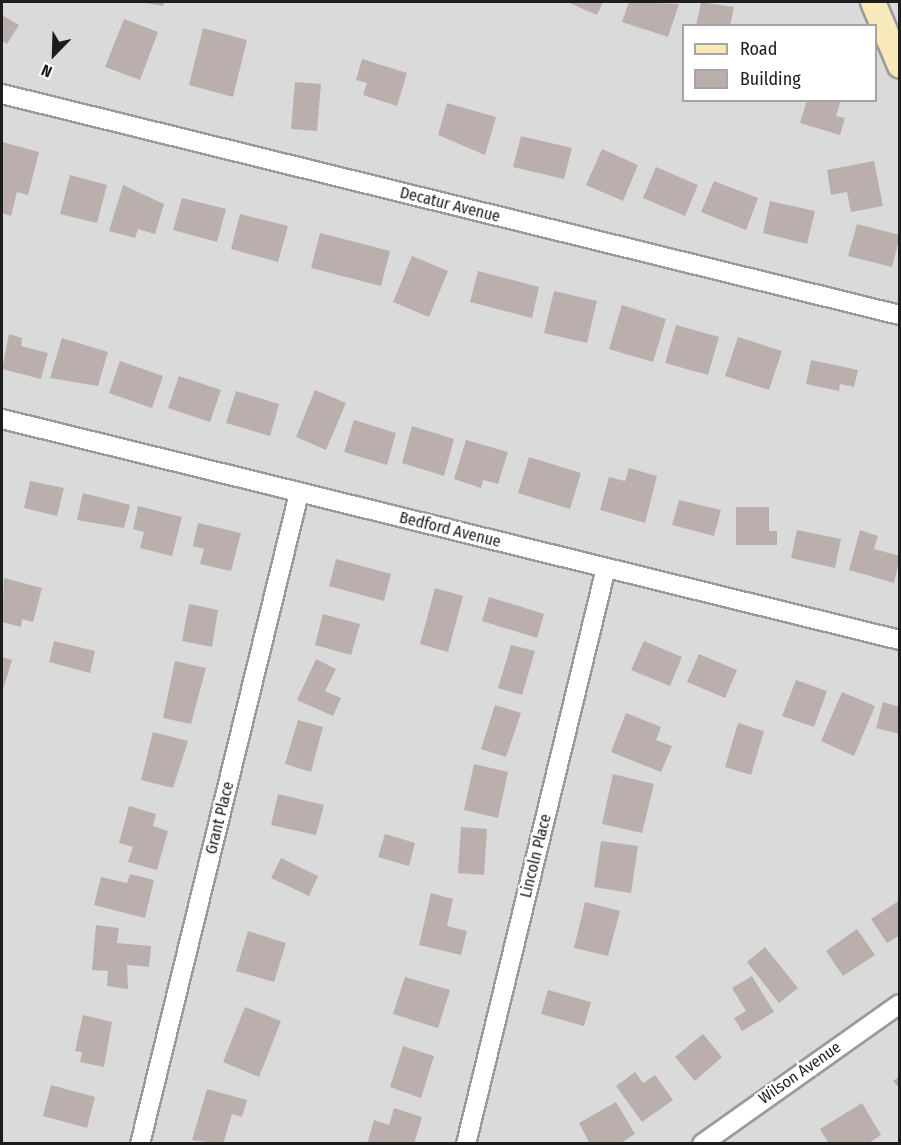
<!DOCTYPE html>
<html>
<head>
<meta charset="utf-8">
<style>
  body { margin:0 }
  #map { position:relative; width:901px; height:1145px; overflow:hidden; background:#eee7e3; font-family:"Fira Sans Condensed",sans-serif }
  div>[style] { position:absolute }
  .residential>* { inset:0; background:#dbdada }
  .building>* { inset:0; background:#baafad }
  .roads { filter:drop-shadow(2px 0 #9a9a9a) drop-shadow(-2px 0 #9a9a9a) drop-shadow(0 2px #9a9a9a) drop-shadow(0 -2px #9a9a9a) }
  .minor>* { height:18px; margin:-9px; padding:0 9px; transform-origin:9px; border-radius:9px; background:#fff }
  .secondary>* { height:24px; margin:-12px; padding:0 12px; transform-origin:12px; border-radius:12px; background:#f7e9b9 }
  span { translate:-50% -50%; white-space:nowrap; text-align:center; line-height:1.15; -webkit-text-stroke:4.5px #fff; paint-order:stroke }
  .street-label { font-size:16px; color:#1d1d1d }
  .frame { position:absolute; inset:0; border:3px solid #1d1d1d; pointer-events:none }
  .legend { position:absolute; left:682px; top:24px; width:195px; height:78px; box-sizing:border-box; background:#fff; border:2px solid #a5a5a5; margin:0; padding:8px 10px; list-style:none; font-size:18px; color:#1d1d1d }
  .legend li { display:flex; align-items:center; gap:12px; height:30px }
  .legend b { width:30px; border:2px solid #a5a5a5 }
  .north { position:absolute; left:24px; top:24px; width:60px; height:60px; -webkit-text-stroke:4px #fff; paint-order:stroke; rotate:203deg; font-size:16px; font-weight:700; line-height:24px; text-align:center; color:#1d1d1d }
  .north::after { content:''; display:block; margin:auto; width:21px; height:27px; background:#1d1d1d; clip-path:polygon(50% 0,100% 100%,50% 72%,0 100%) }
</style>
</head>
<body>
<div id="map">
  <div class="residential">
    <div style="clip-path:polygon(evenodd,2px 2px,899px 2px,899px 1143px,2px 1143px,2px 2px,684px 26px,876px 26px,876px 100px,684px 100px,684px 26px)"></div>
  </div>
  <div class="building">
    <div style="clip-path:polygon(140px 2px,164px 2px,163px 6px)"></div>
    <div style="clip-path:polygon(567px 2px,603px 2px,597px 15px)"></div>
    <div style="clip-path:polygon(629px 2px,679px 4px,668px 37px,622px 22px)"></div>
    <div style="clip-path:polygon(701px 2px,734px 7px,730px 26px,696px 26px)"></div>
    <div style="clip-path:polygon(2px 15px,19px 25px,7px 44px,2px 41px)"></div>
    <div style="clip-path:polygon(124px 19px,158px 32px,140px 80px,105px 67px)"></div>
    <div style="clip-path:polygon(203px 28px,247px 40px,233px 97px,189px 85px)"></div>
    <div style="clip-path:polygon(362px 59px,407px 73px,397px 106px,363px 95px,367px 83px,356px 80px)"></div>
    <div style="clip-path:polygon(295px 82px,321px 84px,317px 131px,291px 129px)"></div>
    <div style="clip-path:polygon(807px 100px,841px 100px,836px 116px,845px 118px,840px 135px,800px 123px)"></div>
    <div style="clip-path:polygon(447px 103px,496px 117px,485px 155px,438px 135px)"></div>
    <div style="clip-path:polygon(521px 136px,572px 148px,564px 179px,513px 167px)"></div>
    <div style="clip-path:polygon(2px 142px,39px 152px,28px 195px,17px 192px,11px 216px,2px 213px)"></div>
    <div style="clip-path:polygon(602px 149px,638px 165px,623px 201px,586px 185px)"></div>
    <div style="clip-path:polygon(874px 161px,883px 206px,851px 212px,847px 192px,831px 195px,827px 170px)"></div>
    <div style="clip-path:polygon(656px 167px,698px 185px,685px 216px,643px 198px)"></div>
    <div style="clip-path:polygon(70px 175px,107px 185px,97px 223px,60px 214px)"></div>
    <div style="clip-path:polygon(714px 181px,758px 198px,746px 230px,701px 212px)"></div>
    <div style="clip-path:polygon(123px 185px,164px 204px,155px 234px,138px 229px,135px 238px,109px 231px)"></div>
    <div style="clip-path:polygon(182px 198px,226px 209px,217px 242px,173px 230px)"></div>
    <div style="clip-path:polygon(770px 201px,815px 211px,807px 244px,763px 233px)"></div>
    <div style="clip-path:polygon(240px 214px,288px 226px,278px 262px,231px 249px)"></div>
    <div style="clip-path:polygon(857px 224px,900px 235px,892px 267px,848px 256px)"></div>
    <div style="clip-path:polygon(320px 233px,390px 251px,381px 286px,311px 268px)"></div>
    <div style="clip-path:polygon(412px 256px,448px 271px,429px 317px,393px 302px)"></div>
    <div style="clip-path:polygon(478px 271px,539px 287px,532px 318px,470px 302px)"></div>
    <div style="clip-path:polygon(554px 291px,597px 301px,587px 343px,544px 333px)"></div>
    <div style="clip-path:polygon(622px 305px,666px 319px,653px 362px,609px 349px)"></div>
    <div style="clip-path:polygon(676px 325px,719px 337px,708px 375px,665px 363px)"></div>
    <div style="clip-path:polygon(9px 334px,22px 338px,21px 346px,48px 353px,41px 379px,2px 369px)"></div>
    <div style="clip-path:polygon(738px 337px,782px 351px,769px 390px,725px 376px)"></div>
    <div style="clip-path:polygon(62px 338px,108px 352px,98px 386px,50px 378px)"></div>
    <div style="clip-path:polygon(811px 360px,858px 370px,854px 387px,840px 384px,839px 391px,806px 384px)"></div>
    <div style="clip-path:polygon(120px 361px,163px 376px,152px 408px,109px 393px)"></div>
    <div style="clip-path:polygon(179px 376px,221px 390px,210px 422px,168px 408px)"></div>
    <div style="clip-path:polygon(315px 390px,346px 403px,326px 450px,296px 437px)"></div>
    <div style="clip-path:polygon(236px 391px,279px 404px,270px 436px,226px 423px)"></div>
    <div style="clip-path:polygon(354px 420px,396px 433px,387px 465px,344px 452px)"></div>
    <div style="clip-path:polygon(412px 426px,454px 439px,444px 476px,402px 463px)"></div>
    <div style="clip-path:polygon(466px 440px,508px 452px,498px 484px,483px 480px,481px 488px,454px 479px)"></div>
    <div style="clip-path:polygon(529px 457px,581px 473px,570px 509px,518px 493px)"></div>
    <div style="clip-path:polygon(629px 468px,657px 476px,645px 523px,600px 510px,609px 477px,625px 481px)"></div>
    <div style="clip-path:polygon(30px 481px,64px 488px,57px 516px,24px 508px)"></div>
    <div style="clip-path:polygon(83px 493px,130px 505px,124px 528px,77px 520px)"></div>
    <div style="clip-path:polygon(679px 500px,721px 510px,714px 536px,672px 525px)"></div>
    <div style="clip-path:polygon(138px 506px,182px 517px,172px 556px,140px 548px,144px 532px,133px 529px)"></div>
    <div style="clip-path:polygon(736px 507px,769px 507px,769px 531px,777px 531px,777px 545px,736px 545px)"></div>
    <div style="clip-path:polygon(198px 523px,241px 533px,231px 571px,200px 564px,204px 549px,193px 546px)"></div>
    <div style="clip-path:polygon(797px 530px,841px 539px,835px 568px,791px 558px)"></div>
    <div style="clip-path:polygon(860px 530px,878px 536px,874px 549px,900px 556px,894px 583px,849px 570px)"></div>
    <div style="clip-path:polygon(336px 559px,391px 574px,384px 601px,329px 586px)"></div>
    <div style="clip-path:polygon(4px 578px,42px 588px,33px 622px,22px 619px,21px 627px,2px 622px)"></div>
    <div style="clip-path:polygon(435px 588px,463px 596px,448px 652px,420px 644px)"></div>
    <div style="clip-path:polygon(489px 597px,544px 614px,537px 638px,482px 621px)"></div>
    <div style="clip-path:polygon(189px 604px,218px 610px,212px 647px,182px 641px)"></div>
    <div style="clip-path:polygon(323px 614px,360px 624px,351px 655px,315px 645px)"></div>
    <div style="clip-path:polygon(54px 641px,95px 651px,90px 673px,49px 662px)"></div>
    <div style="clip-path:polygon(644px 641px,682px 657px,670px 686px,631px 670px)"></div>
    <div style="clip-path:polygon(511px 645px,535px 651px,522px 695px,498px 688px)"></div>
    <div style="clip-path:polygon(699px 654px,737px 670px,725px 698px,687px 682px)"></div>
    <div style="clip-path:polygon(2px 657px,12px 660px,2px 693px)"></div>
    <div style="clip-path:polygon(316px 659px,336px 669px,325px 691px,341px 698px,333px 716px,297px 700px)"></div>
    <div style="clip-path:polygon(175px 661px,206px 668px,191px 724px,163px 718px)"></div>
    <div style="clip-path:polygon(796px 680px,827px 691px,814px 727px,782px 716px)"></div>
    <div style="clip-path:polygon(842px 692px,875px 706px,854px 756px,821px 741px)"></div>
    <div style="clip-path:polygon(883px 702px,900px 707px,900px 734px,876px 728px)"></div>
    <div style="clip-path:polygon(495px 705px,521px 713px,506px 757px,481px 749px)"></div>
    <div style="clip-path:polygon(626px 713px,661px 727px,656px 740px,672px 746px,661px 772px,611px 752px)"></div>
    <div style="clip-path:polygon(298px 720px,323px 727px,311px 772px,285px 764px)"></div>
    <div style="clip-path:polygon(738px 723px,764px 731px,751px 775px,725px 767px)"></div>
    <div style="clip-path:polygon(153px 732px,188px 741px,173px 788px,141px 780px)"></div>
    <div style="clip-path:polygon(474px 764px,508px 772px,498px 818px,464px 810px)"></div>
    <div style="clip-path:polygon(613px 774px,654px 784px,642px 833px,602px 824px)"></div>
    <div style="clip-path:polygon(278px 794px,324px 805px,316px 835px,271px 825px)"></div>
    <div style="clip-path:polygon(129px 806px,156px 814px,153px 826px,168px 831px,157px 870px,128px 862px,133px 847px,119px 843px)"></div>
    <div style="clip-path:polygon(461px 827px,487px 829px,484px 875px,458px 873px)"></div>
    <div style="clip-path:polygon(385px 834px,415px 843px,409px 866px,378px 857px)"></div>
    <div style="clip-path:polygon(601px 841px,638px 846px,631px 893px,594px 887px)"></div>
    <div style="clip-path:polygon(281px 858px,318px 876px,309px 896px,271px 878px)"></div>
    <div style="clip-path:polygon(130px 874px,154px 880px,145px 918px,94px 905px,101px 877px,127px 883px)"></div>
    <div style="clip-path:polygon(431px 893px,453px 899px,447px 926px,467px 931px,461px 955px,419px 945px)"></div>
    <div style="clip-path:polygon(900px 900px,900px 935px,887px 943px,871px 919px)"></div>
    <div style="clip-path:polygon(585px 902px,620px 911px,608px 956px,574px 948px)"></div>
    <div style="clip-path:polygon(96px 925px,119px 928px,117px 943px,151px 946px,149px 967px,127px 965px,128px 989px,107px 986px,108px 971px,92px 970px)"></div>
    <div style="clip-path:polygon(857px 929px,875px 955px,843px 976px,826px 951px)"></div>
    <div style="clip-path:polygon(248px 931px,286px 943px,274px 982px,236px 971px)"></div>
    <div style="clip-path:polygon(765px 947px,798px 988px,779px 1003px,747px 962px)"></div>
    <div style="clip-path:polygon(752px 976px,774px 1012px,742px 1031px,734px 1018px,746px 1011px,732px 988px)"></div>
    <div style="clip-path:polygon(405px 977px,450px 990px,438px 1028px,393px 1014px)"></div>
    <div style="clip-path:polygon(548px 990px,591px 1002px,584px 1026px,541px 1014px)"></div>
    <div style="clip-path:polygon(245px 1007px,281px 1021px,259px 1077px,223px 1062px)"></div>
    <div style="clip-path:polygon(83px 1015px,112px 1022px,104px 1067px,80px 1062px,82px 1052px,75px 1051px)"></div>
    <div style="clip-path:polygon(703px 1034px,722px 1057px,695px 1081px,675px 1057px)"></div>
    <div style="clip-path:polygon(403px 1046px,434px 1056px,421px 1098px,390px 1087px)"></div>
    <div style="clip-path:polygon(635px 1072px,643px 1083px,655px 1075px,673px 1100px,642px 1122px,616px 1086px)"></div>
    <div style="clip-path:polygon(900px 1076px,900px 1089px,893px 1081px)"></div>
    <div style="clip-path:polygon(51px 1085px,95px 1097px,87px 1128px,43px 1116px)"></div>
    <div style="clip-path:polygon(207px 1089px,247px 1100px,242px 1117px,232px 1114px,223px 1144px,192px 1140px)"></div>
    <div style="clip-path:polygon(616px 1102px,635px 1134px,619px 1144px,590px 1144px,579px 1123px)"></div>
    <div style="clip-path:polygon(862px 1103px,881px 1135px,867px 1144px,829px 1144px,820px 1129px)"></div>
    <div style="clip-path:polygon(394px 1108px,422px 1117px,414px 1144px,367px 1144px,374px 1120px,389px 1125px)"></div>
  </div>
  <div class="roads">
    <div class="minor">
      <div style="left:2px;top:94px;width:925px;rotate:13.83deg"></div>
      <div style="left:2px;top:419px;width:925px;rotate:13.83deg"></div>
      <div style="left:140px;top:1144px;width:670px;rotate:-76.27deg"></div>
      <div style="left:466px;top:1144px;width:593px;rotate:-76.34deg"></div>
      <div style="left:702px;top:1144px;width:242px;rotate:-35.3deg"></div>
    </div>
    <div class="secondary">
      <div style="left:873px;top:2px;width:69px;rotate:67.1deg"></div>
    </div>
  </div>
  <div class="street-label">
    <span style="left:450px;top:205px;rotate:14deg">Decatur Avenue</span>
    <span style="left:450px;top:530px;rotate:14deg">Bedford Avenue</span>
    <span style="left:220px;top:818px;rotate:-76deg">Grant Place</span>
    <span style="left:536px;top:856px;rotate:-76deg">Lincoln Place</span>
    <span style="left:800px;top:1073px;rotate:-35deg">Wilson Avenue</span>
  </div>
  <div class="frame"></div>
  <ul class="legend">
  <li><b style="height:8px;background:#f7e9b9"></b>Road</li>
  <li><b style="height:16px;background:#baafad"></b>Building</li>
  </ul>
  <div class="north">N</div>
</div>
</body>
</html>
